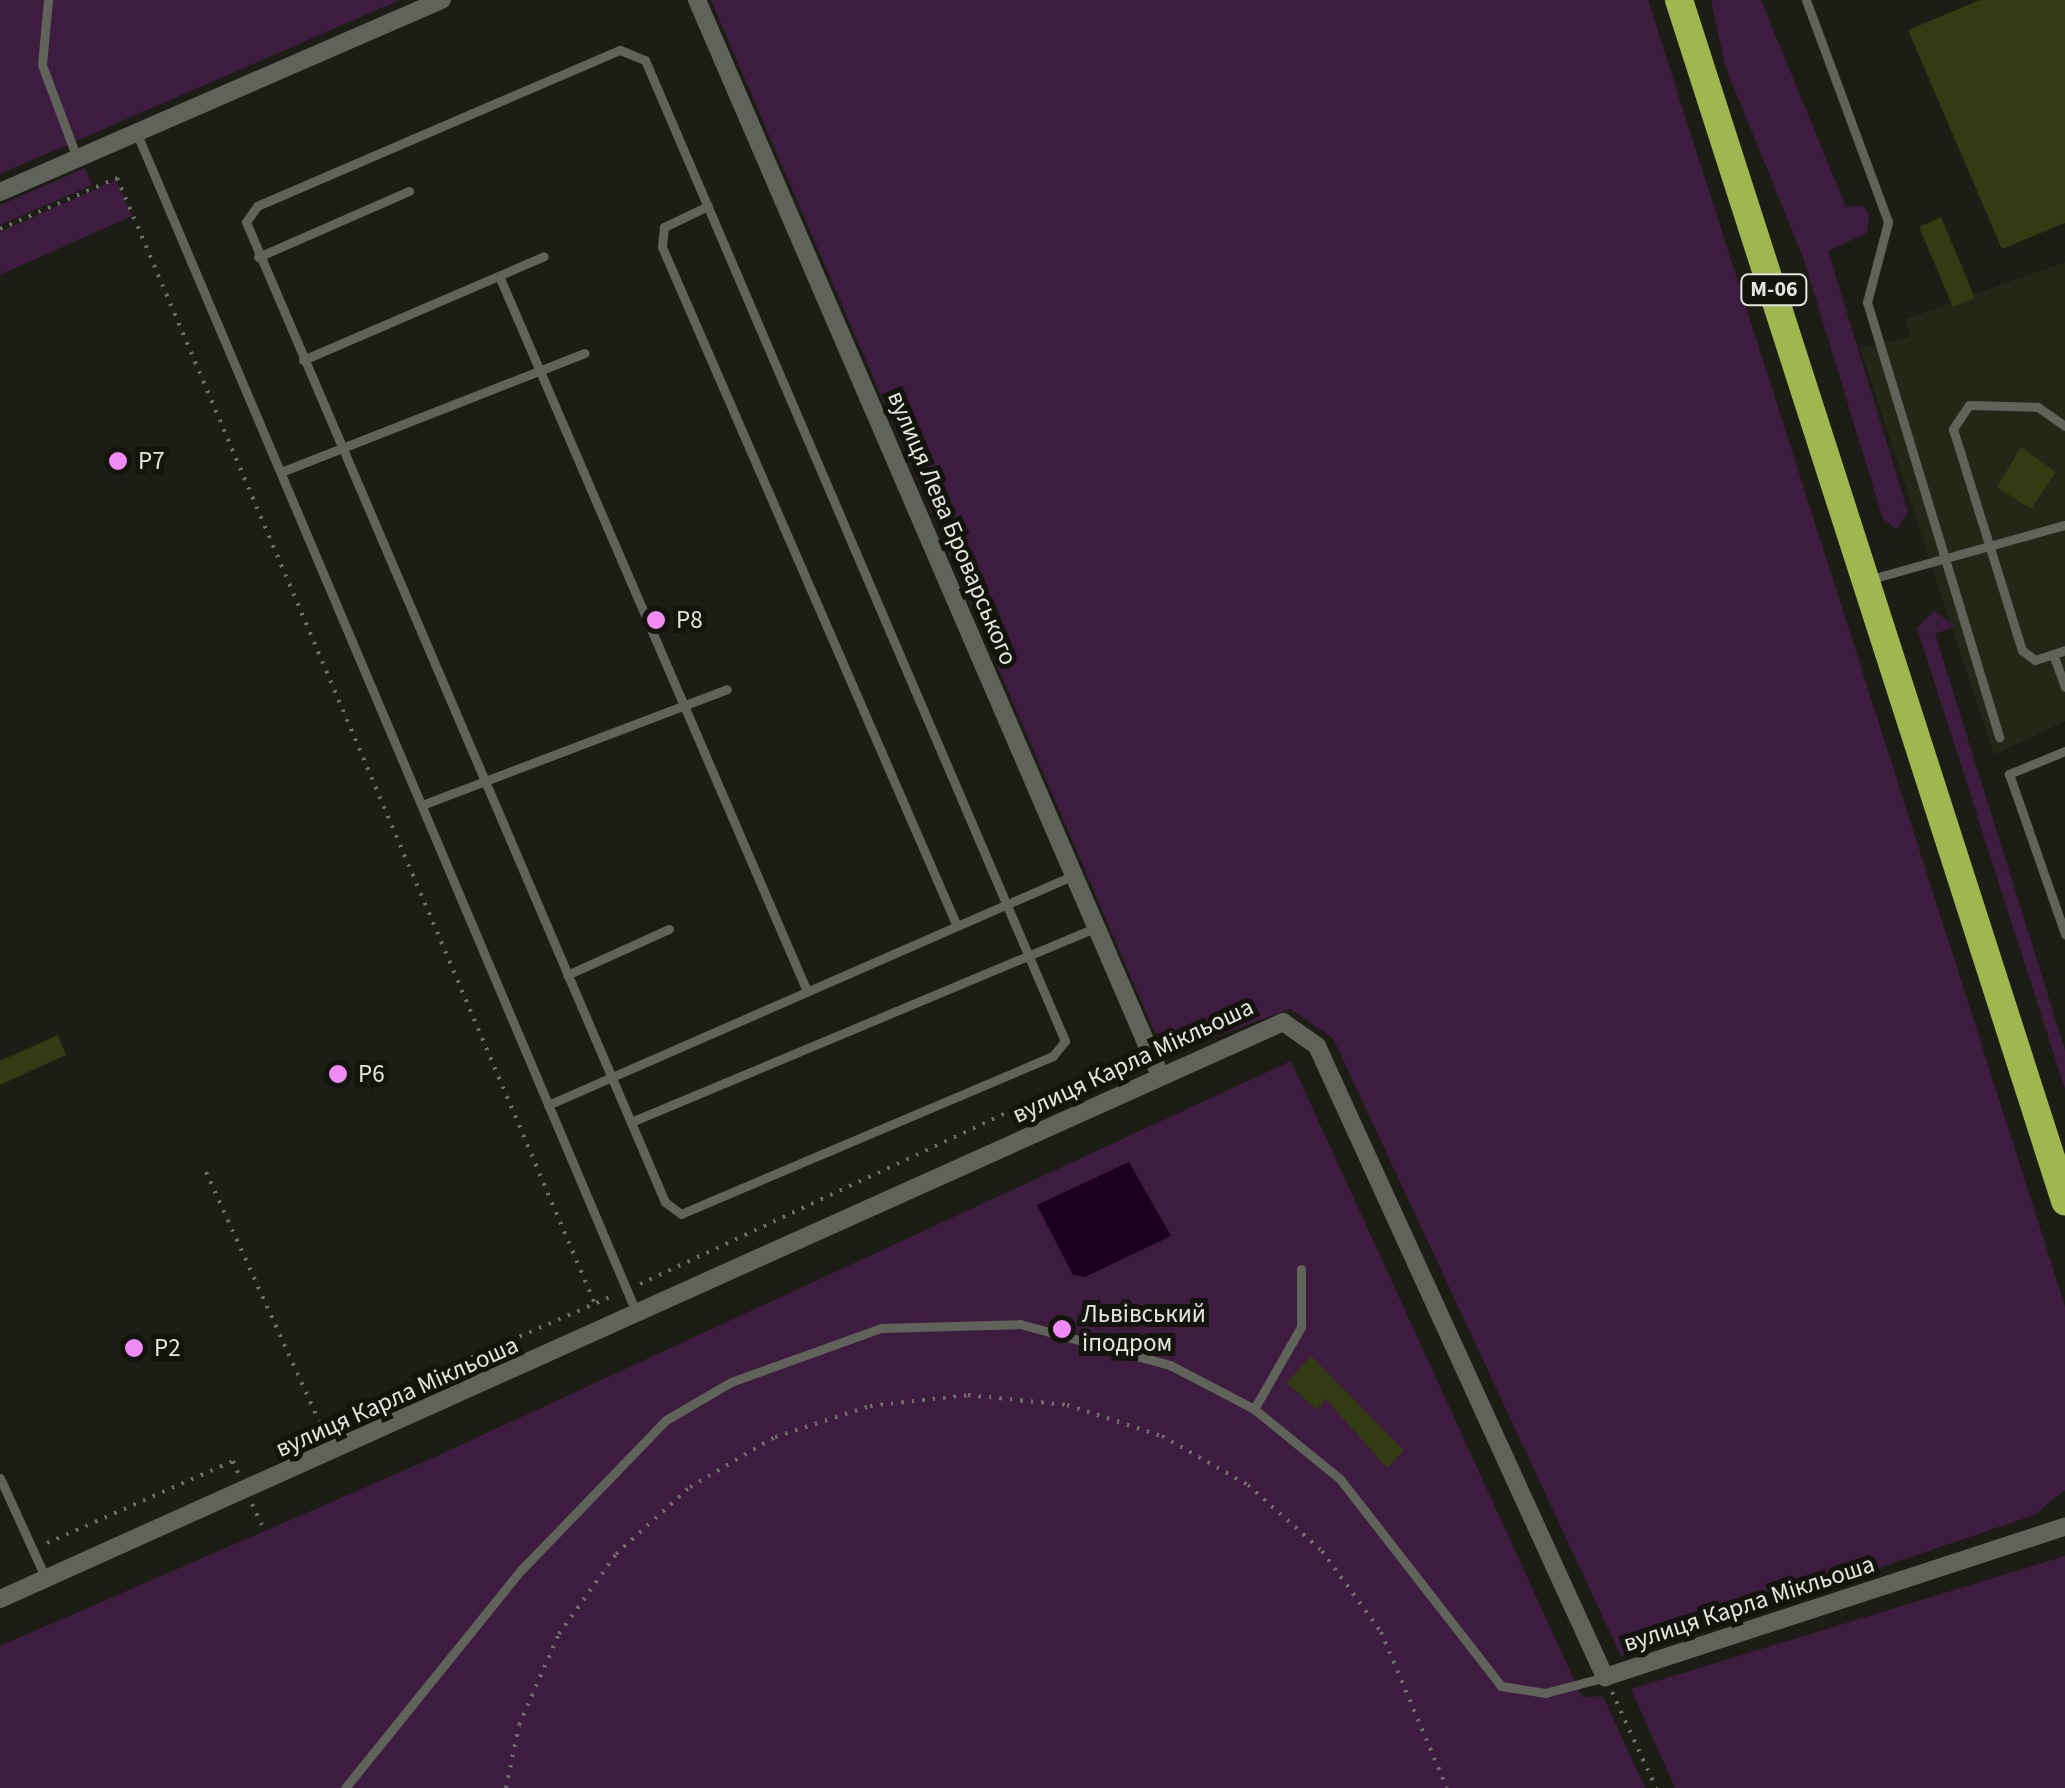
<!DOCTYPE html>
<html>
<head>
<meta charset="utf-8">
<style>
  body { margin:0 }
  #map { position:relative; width:2065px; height:1788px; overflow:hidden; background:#1c1e15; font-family:"Source Sans 3",sans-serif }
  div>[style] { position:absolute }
  .built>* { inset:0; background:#232718 }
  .green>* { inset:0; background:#3d1c3f }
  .water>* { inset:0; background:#1c001f }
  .building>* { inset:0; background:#323b12 }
  .path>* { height:4px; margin-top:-2px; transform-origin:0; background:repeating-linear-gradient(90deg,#6e7068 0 2.5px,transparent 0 10.5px) }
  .service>* { height:9px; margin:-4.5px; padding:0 4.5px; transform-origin:4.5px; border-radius:4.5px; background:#606359 }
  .minor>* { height:18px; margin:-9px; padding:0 9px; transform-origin:9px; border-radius:9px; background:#606359 }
  .trunk>* { height:28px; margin:-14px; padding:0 14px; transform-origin:14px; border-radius:14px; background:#a0b64e }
  .dots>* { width:28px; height:28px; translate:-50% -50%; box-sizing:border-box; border:5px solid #13150c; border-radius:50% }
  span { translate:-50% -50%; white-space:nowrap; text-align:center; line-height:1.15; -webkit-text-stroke:10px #13150c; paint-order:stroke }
  .shield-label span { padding:2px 8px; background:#13150c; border:2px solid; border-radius:8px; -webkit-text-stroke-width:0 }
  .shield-label { font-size:22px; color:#e4e5df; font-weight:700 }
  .poi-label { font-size:25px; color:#e4e5df }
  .left { translate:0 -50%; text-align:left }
  .street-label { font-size:25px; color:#e4e5df }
</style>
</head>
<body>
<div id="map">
  <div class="built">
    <div style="clip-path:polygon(2065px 262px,2065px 721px,1994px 755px,1860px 348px,1910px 337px,1906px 319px)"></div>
  </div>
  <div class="green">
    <div style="clip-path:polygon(0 0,400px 0,0 174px)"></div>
    <div style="clip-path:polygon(711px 0,1648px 0,2065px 1306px,2065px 1490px,2034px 1515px,1621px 1656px,1333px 1038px,1290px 1009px,1184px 1048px,1155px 1033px)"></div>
    <div style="clip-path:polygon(1711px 0,1761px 0,1846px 207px,1864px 206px,1869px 215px,1867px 233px,1828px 251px,1908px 512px,1897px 529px,1883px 519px,1803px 257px,1725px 66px)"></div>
    <div style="clip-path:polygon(85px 168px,92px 185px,0 225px,0 205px)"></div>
    <div style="clip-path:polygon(116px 180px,132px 216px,0 275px,0 232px)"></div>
    <div style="clip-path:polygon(1934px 611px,1956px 626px,1935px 634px,2065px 1050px,2065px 1089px,1917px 628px)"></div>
    <div style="clip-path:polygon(1291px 1061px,1582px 1697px,1603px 1696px,1645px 1788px,0 1788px,0 1646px,435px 1457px)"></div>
    <div style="clip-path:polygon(2065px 1556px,2065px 1788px,1675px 1788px,1631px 1689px)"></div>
  </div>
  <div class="water">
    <div style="clip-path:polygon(1129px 1162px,1171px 1236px,1085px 1277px,1073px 1275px,1037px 1205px)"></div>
  </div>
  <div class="building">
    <div style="clip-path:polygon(1980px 0,2065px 0,2065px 223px,2002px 249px,1908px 30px)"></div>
    <div style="clip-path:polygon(1941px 217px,1975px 298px,1953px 307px,1919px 227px)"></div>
    <div style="clip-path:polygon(2021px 447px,2056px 472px,2031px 509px,1997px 487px)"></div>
    <div style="clip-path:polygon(58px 1035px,66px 1055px,0 1085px,0 1061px)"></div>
    <div style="clip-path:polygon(1311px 1356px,1404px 1451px,1387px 1468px,1326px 1399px,1317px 1410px,1287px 1383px)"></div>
  </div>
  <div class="path">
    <div style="left:0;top:229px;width:128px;rotate:-23.6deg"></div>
    <div style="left:117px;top:178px;width:1223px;rotate:67deg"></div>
    <div style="left:206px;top:1172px;width:276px;rotate:65.6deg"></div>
    <div style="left:640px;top:1284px;width:541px;rotate:-25.05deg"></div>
    <div style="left:308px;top:1429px;width:333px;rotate:-23.6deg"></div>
    <div style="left:252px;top:1504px;width:23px;rotate:65deg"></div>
    <div style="left:47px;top:1543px;width:203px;rotate:-23.8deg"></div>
    <div style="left:233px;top:1461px;width:13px;rotate:67deg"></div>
    <div style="left:1612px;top:1692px;width:106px;rotate:65.4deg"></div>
    <div style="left:506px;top:1788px;width:64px;rotate:-78.3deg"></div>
    <div style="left:519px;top:1725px;width:99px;rotate:-66.3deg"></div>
    <div style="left:559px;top:1634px;width:98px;rotate:-54.5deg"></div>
    <div style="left:616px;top:1554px;width:100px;rotate:-42.2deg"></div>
    <div style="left:690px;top:1487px;width:99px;rotate:-30.5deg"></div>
    <div style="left:775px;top:1437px;width:100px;rotate:-18.1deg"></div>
    <div style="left:870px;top:1406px;width:99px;rotate:-6.4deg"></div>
    <div style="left:968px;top:1395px;width:100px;rotate:5.8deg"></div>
    <div style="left:1067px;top:1405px;width:100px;rotate:18.1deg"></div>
    <div style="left:1162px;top:1436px;width:99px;rotate:29.7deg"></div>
    <div style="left:1248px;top:1485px;width:99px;rotate:41.7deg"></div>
    <div style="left:1322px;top:1551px;width:100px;rotate:53.9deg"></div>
    <div style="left:1381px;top:1632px;width:169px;rotate:67.1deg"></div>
  </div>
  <div class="service">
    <div style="left:48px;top:0;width:65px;rotate:95.3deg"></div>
    <div style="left:42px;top:65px;width:99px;rotate:69.4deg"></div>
    <div style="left:1806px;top:0;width:237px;rotate:69.7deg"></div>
    <div style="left:1888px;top:222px;width:83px;rotate:104.7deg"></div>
    <div style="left:1867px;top:302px;width:455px;rotate:73.1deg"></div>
    <div style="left:620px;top:50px;width:27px;rotate:22deg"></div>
    <div style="left:645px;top:60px;width:1067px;rotate:66.82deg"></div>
    <div style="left:1065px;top:1041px;width:19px;rotate:129deg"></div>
    <div style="left:1053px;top:1056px;width:404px;rotate:157deg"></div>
    <div style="left:681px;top:1214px;width:20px;rotate:-143deg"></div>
    <div style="left:665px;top:1202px;width:1066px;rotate:-113.15deg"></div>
    <div style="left:246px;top:222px;width:19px;rotate:-55deg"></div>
    <div style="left:257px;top:206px;width:395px;rotate:-23.3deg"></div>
    <div style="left:137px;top:134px;width:1279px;rotate:67.04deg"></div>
    <div style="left:708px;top:206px;width:49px;rotate:154.5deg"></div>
    <div style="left:664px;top:227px;width:20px;rotate:96deg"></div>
    <div style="left:662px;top:247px;width:740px;rotate:66.52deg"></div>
    <div style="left:258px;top:257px;width:165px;rotate:-23.6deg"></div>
    <div style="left:499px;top:276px;width:779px;rotate:66.7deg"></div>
    <div style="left:303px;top:360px;width:262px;rotate:-23.3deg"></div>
    <div style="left:2065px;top:426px;width:33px;rotate:-145deg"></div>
    <div style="left:2038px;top:407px;width:69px;rotate:-178.3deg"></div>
    <div style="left:1969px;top:405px;width:29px;rotate:124deg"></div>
    <div style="left:1953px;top:429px;width:232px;rotate:72.7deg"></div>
    <div style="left:2022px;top:650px;width:16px;rotate:38deg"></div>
    <div style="left:2035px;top:660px;width:32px;rotate:-18deg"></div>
    <div style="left:281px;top:472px;width:326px;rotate:-21.4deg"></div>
    <div style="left:1871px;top:579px;width:201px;rotate:-15.6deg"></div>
    <div style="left:2053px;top:654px;width:35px;rotate:70deg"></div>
    <div style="left:2065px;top:751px;width:61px;rotate:157.7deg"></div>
    <div style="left:2009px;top:774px;width:170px;rotate:70.7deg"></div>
    <div style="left:422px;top:805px;width:326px;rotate:-20.8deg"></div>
    <div style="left:567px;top:975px;width:112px;rotate:-24.3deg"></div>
    <div style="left:548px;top:1105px;width:574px;rotate:-23.62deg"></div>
    <div style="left:631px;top:1122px;width:505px;rotate:-22.71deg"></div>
    <div style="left:1254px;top:1409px;width:95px;rotate:-60.2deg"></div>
    <div style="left:1301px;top:1327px;width:58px;rotate:-90deg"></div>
    <div style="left:0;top:1478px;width:111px;rotate:65.5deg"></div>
    <div style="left:345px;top:1788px;width:282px;rotate:-51.1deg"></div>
    <div style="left:522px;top:1569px;width:207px;rotate:-46deg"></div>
    <div style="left:666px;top:1420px;width:75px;rotate:-30.3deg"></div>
    <div style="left:731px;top:1382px;width:159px;rotate:-19.8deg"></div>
    <div style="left:881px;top:1328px;width:139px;rotate:-1.6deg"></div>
    <div style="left:1020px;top:1324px;width:156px;rotate:15.3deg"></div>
    <div style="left:1170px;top:1365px;width:95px;rotate:27.6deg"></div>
    <div style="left:1254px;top:1409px;width:111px;rotate:39.1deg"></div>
    <div style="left:1340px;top:1479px;width:262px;rotate:52.1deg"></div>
    <div style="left:1501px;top:1686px;width:45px;rotate:9deg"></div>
    <div style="left:1545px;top:1693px;width:62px;rotate:-14.9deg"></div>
  </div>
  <div class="minor">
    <div style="left:697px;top:0;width:1170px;rotate:66.7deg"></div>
    <div style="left:0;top:192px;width:482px;rotate:-23.5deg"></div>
    <div style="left:0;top:1599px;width:1407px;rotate:-24.21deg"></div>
    <div style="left:1283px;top:1022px;width:42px;rotate:35.2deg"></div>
    <div style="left:1317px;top:1046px;width:694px;rotate:65.47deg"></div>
    <div style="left:1605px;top:1677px;width:484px;rotate:-18.1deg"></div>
  </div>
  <div class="trunk">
    <div style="left:1679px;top:0;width:1262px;rotate:72.18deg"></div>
  </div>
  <div class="dots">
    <div style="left:118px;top:461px;background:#f08bf5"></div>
    <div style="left:656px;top:620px;background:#f08bf5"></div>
    <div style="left:338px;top:1074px;background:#f08bf5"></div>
    <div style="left:1062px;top:1329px;background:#f08bf5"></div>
    <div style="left:134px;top:1348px;background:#f08bf5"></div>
  </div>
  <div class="shield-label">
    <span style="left:1774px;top:290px">М-06</span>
  </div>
  <div class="poi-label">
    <span class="left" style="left:138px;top:461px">P7</span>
    <span class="left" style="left:676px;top:620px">P8</span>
    <span class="left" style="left:358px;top:1074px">P6</span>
    <span class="left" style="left:1082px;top:1329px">Львівський<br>іподром</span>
    <span class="left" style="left:154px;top:1348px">P2</span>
  </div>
  <div class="street-label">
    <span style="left:952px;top:528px;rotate:67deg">вулиця Лева Броварського</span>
    <span style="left:1133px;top:1061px;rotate:-25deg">вулиця Карла Мікльоша</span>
    <span style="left:397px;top:1397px;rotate:-24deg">вулиця Карла Мікльоша</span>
    <span style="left:1749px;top:1604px;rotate:-18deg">вулиця Карла Мікльоша</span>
  </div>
</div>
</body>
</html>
